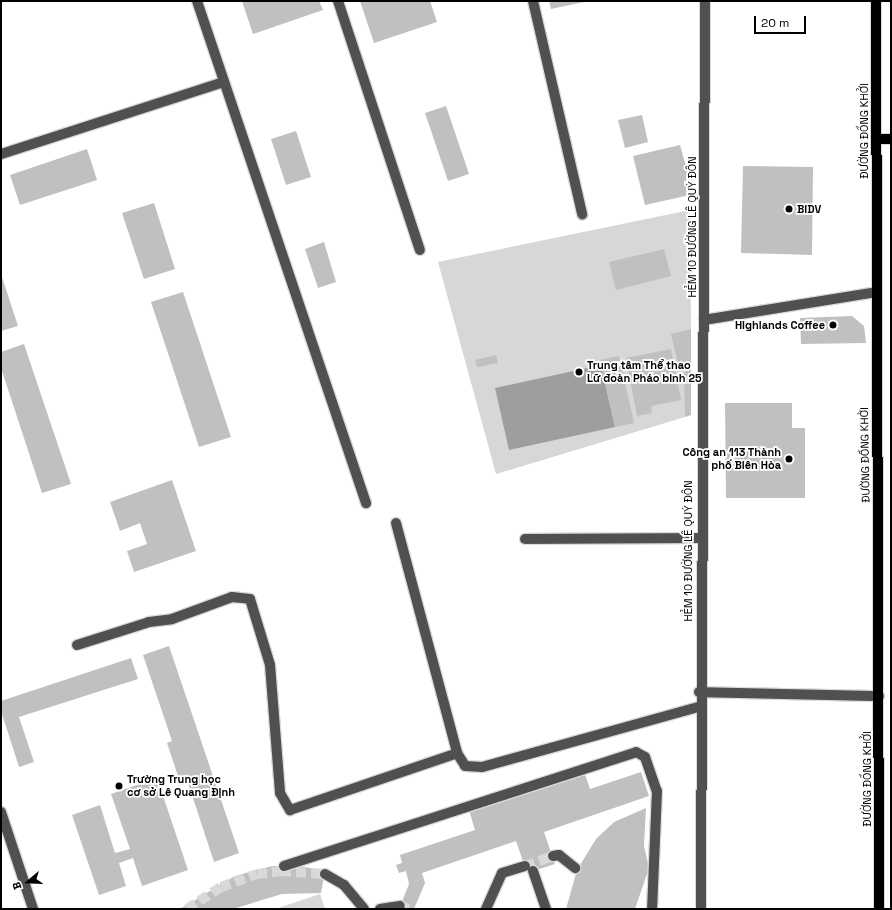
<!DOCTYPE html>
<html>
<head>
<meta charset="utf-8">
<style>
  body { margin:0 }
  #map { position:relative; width:892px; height:910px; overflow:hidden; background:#fff; font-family:"Space Grotesk",sans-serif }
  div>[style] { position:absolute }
  .green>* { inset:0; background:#d7d7d7 }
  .water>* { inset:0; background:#9e9e9e }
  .building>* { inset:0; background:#c0c0c0 }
  .minor-tunnel>* { height:10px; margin-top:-5px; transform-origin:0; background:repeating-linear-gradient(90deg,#d9d9d9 0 10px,transparent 0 15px) }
  .roads { filter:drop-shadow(1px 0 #dbdbdb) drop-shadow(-1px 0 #dbdbdb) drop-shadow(0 1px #dbdbdb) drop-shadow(0 -1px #dbdbdb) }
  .minor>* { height:10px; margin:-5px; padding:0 5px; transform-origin:5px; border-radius:5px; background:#505050 }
  .major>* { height:10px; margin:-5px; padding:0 5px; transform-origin:5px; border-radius:5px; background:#000 }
  .dots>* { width:11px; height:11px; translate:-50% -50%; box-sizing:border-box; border:2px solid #fff; border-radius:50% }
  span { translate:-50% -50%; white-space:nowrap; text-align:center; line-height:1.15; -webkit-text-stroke:3.5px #fff; paint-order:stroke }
  .street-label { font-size:11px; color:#000 }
  .poi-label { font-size:11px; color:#000; font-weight:700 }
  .left { translate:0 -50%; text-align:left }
  .right { translate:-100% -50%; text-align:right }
  .frame { position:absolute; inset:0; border:2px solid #000; pointer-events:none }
  .north { position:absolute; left:8px; top:862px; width:40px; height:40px; -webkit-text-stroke:3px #fff; paint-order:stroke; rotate:251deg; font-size:11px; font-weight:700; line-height:16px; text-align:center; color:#000 }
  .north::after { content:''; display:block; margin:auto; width:14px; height:18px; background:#000; clip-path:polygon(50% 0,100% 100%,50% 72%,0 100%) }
  .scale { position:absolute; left:754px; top:16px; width:52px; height:18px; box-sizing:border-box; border:2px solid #000; border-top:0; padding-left:5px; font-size:12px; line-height:14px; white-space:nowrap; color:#000; -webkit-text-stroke:3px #fff; paint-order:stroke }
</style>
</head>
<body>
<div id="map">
  <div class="green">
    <div style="clip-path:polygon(690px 210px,691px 329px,685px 417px,496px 474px,438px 262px)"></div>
    <div style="clip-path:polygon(320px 894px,325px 909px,275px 909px)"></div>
  </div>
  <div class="water">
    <div style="clip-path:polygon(601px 365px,615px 427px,509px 450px,495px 388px)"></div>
  </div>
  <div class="building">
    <div style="clip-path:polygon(242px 1px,319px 1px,323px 10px,253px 34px)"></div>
    <div style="clip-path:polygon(360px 1px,430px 1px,437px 22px,374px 43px)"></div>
    <div style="clip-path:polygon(549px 1px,584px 1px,584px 2px,551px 9px)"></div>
    <div style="clip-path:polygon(446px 106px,469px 174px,448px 181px,425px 113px)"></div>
    <div style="clip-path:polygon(642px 115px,648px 142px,625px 148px,618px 120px)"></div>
    <div style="clip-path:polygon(296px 131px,311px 177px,286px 185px,271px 139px)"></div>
    <div style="clip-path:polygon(680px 145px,690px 181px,690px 195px,645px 205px,633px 156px)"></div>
    <div style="clip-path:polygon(87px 149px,97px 180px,20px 205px,10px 175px)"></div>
    <div style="clip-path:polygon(743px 166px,813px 167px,812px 255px,741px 253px)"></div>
    <div style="clip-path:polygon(154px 203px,175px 269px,144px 279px,122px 213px)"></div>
    <div style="clip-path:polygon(324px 242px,336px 282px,318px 288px,305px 249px)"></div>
    <div style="clip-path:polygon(664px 249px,671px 276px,616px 290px,609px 262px)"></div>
    <div style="clip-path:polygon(1px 274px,18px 326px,1px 331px)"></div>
    <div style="clip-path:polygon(183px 292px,231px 437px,199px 447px,151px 302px)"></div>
    <div style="clip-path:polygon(852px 316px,864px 326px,866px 343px,801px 344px,800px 318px)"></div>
    <div style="clip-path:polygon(691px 329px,691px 415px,685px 417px,684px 366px,679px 368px,671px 334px)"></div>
    <div style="clip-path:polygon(24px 344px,71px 484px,42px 493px,1px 368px,1px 352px)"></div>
    <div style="clip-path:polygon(671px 349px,681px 400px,651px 406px,652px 413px,637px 416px,626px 358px)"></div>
    <div style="clip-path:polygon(496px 355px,498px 363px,477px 367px,475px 360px)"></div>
    <div style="clip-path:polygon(619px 356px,634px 423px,615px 427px,600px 360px)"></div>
    <div style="clip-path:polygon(725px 403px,792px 403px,792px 428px,805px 428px,805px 498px,726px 498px)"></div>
    <div style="clip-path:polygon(172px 480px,196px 551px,134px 572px,127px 551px,147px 544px,140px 523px,120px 531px,110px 502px)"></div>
    <div style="clip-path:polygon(169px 646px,239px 853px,214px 862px,188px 783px,181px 785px,167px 743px,172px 741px,143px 655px)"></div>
    <div style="clip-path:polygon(131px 658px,138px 679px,19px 717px,34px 762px,19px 767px,1px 711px,1px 701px)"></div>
    <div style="clip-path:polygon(584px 771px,590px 789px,641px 772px,649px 796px,544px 832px,555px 864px,527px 873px,516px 841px,422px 873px,425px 883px,414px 909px,399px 909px,409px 884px,406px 871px,399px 873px,396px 865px,402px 863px,400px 855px,475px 830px,469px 810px)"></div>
    <div style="clip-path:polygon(157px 778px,188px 870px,142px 886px,133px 858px,119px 863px,126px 886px,99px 895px,72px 815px,100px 805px,115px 853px,130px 849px,111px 794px)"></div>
    <div style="clip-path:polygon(646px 808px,644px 846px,649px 868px,635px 909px,566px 909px,577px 870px,596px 839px,614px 822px)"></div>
    <div style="clip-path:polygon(272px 866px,305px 867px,325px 871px,321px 893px,282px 894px,233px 909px,180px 909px,235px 876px)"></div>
  </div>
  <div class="minor-tunnel">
    <div style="left:525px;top:866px;width:30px;rotate:-20deg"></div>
    <div style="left:400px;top:906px;width:9px;rotate:18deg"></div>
    <div style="left:187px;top:909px;width:40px;rotate:-32.9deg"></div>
    <div style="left:221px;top:887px;width:38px;rotate:-20deg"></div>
    <div style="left:257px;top:874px;width:24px;rotate:-7deg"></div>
    <div style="left:281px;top:871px;width:44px;rotate:3.9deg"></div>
  </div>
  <div class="roads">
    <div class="minor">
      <div style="left:197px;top:1px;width:530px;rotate:71.39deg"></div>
      <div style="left:338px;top:1px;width:262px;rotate:71.8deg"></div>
      <div style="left:533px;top:1px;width:219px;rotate:77deg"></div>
      <div style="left:1px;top:154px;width:234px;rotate:-17.9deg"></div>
      <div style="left:704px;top:320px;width:174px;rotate:-9.2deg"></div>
      <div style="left:396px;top:523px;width:238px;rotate:75.1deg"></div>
      <div style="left:457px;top:753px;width:15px;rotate:58deg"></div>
      <div style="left:465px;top:766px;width:17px;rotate:3deg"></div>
      <div style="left:482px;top:767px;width:225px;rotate:-15.5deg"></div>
      <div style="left:525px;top:539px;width:175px;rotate:-0.3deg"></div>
      <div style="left:77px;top:645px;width:76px;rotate:-17.7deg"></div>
      <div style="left:149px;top:622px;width:23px;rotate:-7deg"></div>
      <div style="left:172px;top:619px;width:64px;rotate:-20.1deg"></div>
      <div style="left:232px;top:597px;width:18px;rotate:6deg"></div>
      <div style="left:250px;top:599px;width:69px;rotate:73.1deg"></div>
      <div style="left:270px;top:665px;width:128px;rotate:85.5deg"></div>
      <div style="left:280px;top:793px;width:20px;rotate:60deg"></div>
      <div style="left:290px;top:810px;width:176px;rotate:-18.8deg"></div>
      <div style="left:699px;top:692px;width:180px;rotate:1.3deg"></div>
      <div style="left:1px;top:812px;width:102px;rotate:71.7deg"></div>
      <div style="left:553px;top:856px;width:6px;rotate:-9deg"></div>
      <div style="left:559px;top:855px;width:21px;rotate:39deg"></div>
      <div style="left:284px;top:866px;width:370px;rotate:-17.9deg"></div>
      <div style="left:636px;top:752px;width:10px;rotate:29deg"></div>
      <div style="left:645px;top:757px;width:36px;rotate:71deg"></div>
      <div style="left:657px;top:791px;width:118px;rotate:92.4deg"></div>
      <div style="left:533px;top:871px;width:40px;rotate:71.1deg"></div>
      <div style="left:325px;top:874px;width:22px;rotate:30deg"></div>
      <div style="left:344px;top:885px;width:31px;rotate:50deg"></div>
      <div style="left:380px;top:909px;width:20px;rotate:-9deg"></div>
      <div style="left:486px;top:909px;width:39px;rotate:-66deg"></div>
      <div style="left:502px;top:873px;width:24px;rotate:-17deg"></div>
      <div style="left:701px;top:909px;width:908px;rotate:-89.75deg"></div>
    </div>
    <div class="major">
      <div style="left:876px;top:1px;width:908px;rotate:89.81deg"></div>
      <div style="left:876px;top:139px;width:15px"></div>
    </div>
  </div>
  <div class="dots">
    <div style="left:789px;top:209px;background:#000"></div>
    <div style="left:833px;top:325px;background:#000"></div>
    <div style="left:579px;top:372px;background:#000"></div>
    <div style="left:789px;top:459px;background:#000"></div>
    <div style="left:119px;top:786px;background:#000"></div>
  </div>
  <div class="street-label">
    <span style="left:864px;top:131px;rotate:-90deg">ĐƯỜNG ĐỒNG KHỞI</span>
    <span style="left:692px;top:227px;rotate:-90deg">HẺM 10 ĐƯỜNG LÊ QUÝ ĐÔN</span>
    <span style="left:865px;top:455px;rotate:-91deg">ĐƯỜNG ĐỒNG KHỞI</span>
    <span style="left:688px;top:551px;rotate:-90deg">HẺM 10 ĐƯỜNG LÊ QUÝ ĐÔN</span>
    <span style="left:867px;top:779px;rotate:-90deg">ĐƯỜNG ĐỒNG KHỞI</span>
  </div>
  <div class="poi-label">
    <span class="left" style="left:797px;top:209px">BIDV</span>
    <span class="right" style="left:825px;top:325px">Highlands Coffee</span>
    <span class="left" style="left:587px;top:372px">Trung tâm Thể thao<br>Lữ đoàn Pháo binh 25</span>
    <span class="right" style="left:781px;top:459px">Công an 113 Thành<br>phố Biên Hòa</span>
    <span class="left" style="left:127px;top:786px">Trường Trung học<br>cơ sở Lê Quang Định</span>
  </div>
  <div class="frame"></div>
  <div class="north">B</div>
  <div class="scale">20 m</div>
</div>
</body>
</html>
